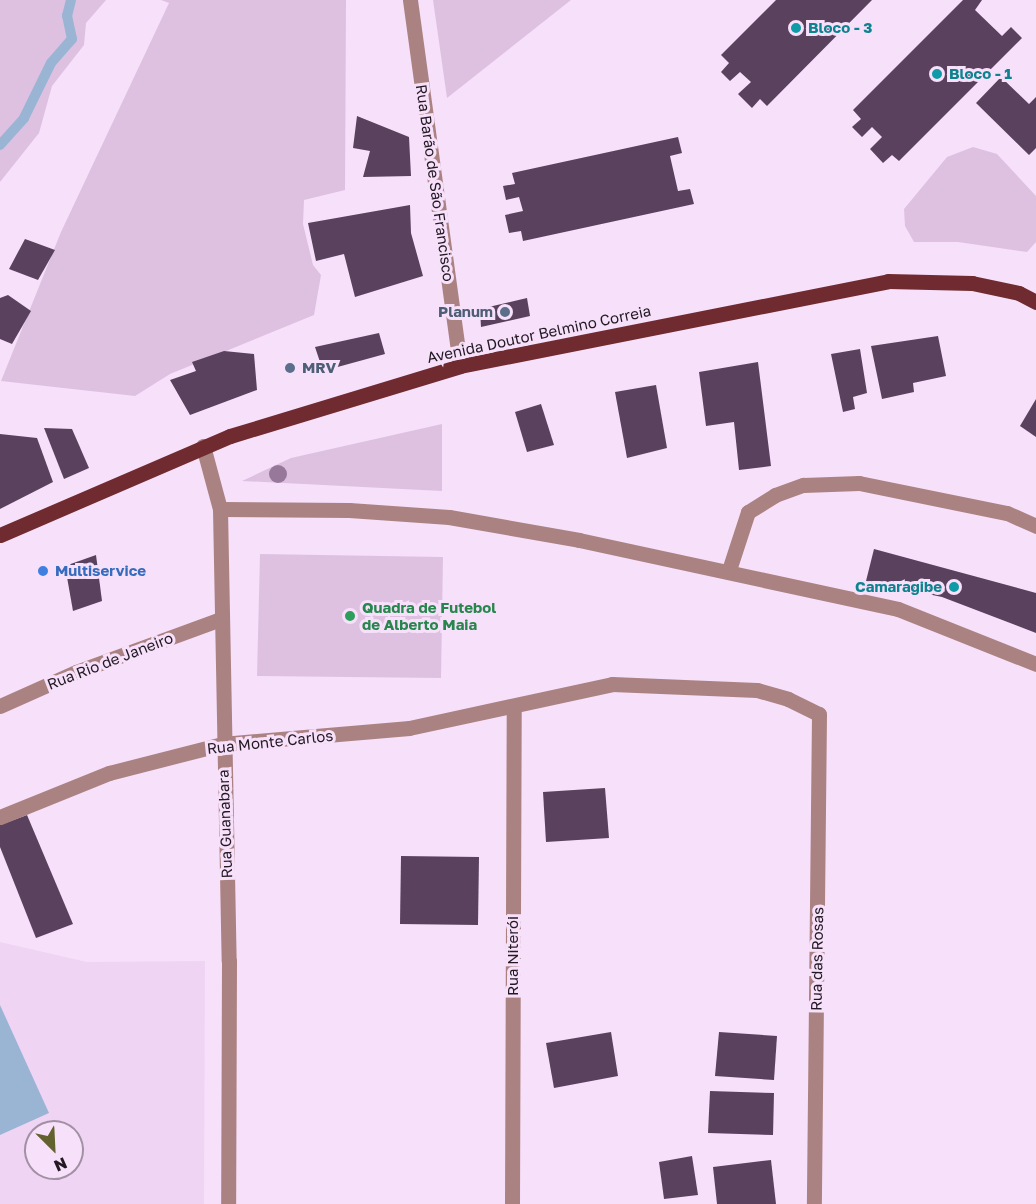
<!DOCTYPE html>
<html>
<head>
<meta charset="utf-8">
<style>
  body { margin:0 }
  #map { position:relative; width:1036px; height:1204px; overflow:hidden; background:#f7e0fa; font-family:"Golos Text",sans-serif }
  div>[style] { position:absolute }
  .built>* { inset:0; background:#f0d4f4 }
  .green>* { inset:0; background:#dec1e1 }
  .water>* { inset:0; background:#9ab4d4 }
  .stream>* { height:10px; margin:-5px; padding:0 5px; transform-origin:5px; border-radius:5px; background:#9ab4d4 }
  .building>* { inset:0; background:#5a425e }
  .minor>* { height:15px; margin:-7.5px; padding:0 7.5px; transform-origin:7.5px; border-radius:7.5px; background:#ab8282 }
  .primary>* { height:15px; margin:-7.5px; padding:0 7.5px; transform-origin:7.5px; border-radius:7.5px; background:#702b30 }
  .trees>* { width:18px; height:18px; margin:-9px; border-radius:50%; background:#97789b }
  .dots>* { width:16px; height:16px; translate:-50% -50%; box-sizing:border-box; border:3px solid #f7e0fa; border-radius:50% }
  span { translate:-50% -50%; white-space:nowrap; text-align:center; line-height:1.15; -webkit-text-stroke:6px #f7e0fa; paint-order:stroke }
  .culture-label { font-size:15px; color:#0d838f; font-weight:700 }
  .left { translate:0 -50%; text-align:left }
  .right { translate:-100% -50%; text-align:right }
  .street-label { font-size:15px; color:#221923 }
  .service-label { font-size:15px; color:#4e5e75; font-weight:700 }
  .shop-label { font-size:15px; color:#366cbe; font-weight:700 }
  .leisure-label { font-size:15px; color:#27864d; font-weight:700 }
  .north { position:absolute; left:24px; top:1120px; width:60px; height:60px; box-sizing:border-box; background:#f7e0fa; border:2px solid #a290a4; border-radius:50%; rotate:156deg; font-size:16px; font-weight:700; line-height:24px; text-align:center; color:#221923 }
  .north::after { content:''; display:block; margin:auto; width:21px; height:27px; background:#63612d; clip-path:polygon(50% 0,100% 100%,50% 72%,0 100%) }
</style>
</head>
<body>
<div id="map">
  <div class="built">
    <div style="clip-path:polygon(evenodd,0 942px,87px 962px,205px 961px,204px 1204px,0 1204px,0 942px,36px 1132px,72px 1132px,72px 1168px,36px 1168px,36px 1132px)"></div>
  </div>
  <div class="green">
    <div style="clip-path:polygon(0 0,106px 0,86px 23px,84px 45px,52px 86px,39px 133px,0 182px)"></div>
    <div style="clip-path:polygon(161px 0,346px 0,345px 190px,304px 200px,303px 224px,313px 265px,321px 275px,314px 315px,170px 374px,135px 396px,1px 381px,61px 232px,169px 3px)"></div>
    <div style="clip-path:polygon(433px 0,571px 0,447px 98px)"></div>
    <div style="clip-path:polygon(973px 147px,997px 154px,1036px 196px,1036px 242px,1027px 252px,958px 242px,914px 242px,905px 226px,904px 209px,947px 157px)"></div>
    <div style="clip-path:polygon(442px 424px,442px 491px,242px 481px,291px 458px)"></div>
    <div style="clip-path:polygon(260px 554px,443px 557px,441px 678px,257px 676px)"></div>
  </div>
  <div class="water">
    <div style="clip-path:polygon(0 1005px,49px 1113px,0 1135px)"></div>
  </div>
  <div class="stream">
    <div style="left:0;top:145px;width:36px;rotate:-48deg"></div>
    <div style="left:24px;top:118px;width:61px;rotate:-63.9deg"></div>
    <div style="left:51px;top:63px;width:32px;rotate:-49deg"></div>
    <div style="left:72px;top:39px;width:24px;rotate:-102deg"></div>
    <div style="left:67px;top:16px;width:16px;rotate:-76deg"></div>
  </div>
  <div class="building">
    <div style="clip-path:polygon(776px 0,872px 0,767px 106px,760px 99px,752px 108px,738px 94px,751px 82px,740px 72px,730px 81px,721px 72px,729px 63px,721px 55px)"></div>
    <div style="clip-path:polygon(963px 0,982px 0,975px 10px,1002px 36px,1011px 27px,1022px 38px,899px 161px,892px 155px,883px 163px,870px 149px,882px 137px,872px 127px,862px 137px,852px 127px,861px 119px,853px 110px)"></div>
    <div style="clip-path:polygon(1001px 77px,1029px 104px,1036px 97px,1036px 148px,1029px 155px,976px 103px)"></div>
    <div style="clip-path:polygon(357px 116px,409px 137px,411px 176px,363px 177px,370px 151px,353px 148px)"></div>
    <div style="clip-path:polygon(678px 137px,682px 153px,670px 156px,678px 191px,690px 189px,694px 204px,523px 241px,521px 231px,509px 233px,505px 215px,523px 211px,519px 197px,506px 200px,503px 186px,515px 184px,512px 173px)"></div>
    <div style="clip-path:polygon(410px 205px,411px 233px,423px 276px,355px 297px,344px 254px,316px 261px,308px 223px)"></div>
    <div style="clip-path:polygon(25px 239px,55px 250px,38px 280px,9px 269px)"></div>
    <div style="clip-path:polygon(8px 295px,31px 311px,12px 344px,0 339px,0 298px)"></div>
    <div style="clip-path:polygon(527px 298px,530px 316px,481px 327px,480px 309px)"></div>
    <div style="clip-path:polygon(379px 333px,385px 354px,323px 371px,315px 347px)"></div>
    <div style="clip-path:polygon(938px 336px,946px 376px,913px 383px,914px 392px,882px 399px,871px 346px)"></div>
    <div style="clip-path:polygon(860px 349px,867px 393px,853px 397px,855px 409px,843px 412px,831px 354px)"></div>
    <div style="clip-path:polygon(224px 351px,254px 354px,257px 390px,190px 415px,170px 380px,196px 371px,192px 362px)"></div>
    <div style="clip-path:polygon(758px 362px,771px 466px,739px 470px,734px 422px,706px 426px,699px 372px)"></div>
    <div style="clip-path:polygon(656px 385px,667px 448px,627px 458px,615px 392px)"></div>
    <div style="clip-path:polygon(1036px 399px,1036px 437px,1020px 426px)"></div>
    <div style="clip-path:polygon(541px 404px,554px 445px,527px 452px,515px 412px)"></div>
    <div style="clip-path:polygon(44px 428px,72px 429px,89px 468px,64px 479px)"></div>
    <div style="clip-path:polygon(0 434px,37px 438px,53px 482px,0 509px)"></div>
    <div style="clip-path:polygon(874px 549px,1036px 593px,1036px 633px,942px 597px,866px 581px)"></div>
    <div style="clip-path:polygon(96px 555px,102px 601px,73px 611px,65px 566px)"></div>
    <div style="clip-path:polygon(605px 788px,609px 838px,546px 842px,543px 792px)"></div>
    <div style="clip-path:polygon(27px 815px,73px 924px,36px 938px,0 847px,0 825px)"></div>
    <div style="clip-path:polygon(401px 856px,479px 857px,478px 925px,400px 924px)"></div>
    <div style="clip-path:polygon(611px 1032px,618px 1076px,554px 1088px,546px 1043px)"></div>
    <div style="clip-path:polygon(719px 1032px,777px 1036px,774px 1080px,715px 1076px)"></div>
    <div style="clip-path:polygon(710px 1091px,774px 1093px,773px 1135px,708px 1133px)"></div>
    <div style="clip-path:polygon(692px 1156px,698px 1195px,664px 1199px,659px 1162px)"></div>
    <div style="clip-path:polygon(771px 1160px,776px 1204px,717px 1204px,713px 1167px)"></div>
  </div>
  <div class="minor">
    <div style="left:410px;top:0;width:369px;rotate:82.2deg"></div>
    <div style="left:203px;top:446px;width:65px;rotate:74.9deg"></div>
    <div style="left:220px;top:509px;width:452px;rotate:88.9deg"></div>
    <div style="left:229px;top:961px;width:243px;rotate:90.2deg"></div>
    <div style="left:220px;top:509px;width:129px;rotate:0.4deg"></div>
    <div style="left:349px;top:510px;width:100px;rotate:4deg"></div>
    <div style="left:449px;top:517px;width:132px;rotate:10deg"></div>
    <div style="left:579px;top:540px;width:326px;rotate:12.2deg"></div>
    <div style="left:898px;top:609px;width:149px;rotate:21.7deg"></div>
    <div style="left:729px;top:570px;width:61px;rotate:-71.9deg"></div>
    <div style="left:748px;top:512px;width:32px;rotate:-32deg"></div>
    <div style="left:775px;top:495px;width:30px;rotate:-20deg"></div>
    <div style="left:803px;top:485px;width:56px;rotate:-2deg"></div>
    <div style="left:859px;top:483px;width:151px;rotate:11.5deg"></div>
    <div style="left:1007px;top:513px;width:32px;rotate:24deg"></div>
    <div style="left:0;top:706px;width:83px;rotate:-24.1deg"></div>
    <div style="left:76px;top:672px;width:154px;rotate:-20.1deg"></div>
    <div style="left:0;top:817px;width:118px;rotate:-22deg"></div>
    <div style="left:109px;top:773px;width:117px;rotate:-14.4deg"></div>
    <div style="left:222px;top:744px;width:188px;rotate:-4.9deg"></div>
    <div style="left:409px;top:728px;width:208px;rotate:-12.2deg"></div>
    <div style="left:612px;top:684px;width:145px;rotate:2.4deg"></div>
    <div style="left:757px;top:690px;width:32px;rotate:16deg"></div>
    <div style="left:788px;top:699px;width:34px;rotate:26deg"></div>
    <div style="left:819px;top:714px;width:490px;rotate:90.6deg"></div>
    <div style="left:512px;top:1204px;width:497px;rotate:-89.8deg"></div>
  </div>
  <div class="primary">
    <div style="left:0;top:535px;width:250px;rotate:-23.3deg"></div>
    <div style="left:230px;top:436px;width:240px;rotate:-16.9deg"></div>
    <div style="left:460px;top:366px;width:436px;rotate:-11.2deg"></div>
    <div style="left:888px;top:281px;width:84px;rotate:1.4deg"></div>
    <div style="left:972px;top:283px;width:48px;rotate:12deg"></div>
    <div style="left:1019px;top:293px;width:19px;rotate:28deg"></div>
  </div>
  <div class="trees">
    <div style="left:278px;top:474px"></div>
  </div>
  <div class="dots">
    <div style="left:796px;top:28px;background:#0f9aa8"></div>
    <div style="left:937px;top:74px;background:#0f9aa8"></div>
    <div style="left:505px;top:312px;background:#5c6f8a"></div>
    <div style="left:290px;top:368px;background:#5c6f8a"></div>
    <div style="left:43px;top:571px;background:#3f7fe0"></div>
    <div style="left:954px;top:587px;background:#0f9aa8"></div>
    <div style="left:350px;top:616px;background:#2e9e5b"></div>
  </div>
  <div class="culture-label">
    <span class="left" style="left:808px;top:28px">Bloco - 3</span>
    <span class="left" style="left:949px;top:74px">Bloco - 1</span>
    <span class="right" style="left:942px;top:587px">Camaragibe</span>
  </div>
  <div class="street-label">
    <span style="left:435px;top:183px;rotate:82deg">Rua Barão de São Francisco</span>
    <span style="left:539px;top:334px;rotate:-12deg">Avenida Doutor Belmino Correia</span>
    <span style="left:110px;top:661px;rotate:-21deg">Rua Rio de Janeiro</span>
    <span style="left:270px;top:742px;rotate:-6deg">Rua Monte Carlos</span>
    <span style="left:225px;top:824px;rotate:-92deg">Rua Guanabara</span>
    <span style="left:513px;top:956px;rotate:-90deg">Rua Niterói</span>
    <span style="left:817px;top:959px;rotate:-89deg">Rua das Rosas</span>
  </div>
  <div class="service-label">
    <span class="right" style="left:493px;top:312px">Planum</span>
    <span class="left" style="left:302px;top:368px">MRV</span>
  </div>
  <div class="shop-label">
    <span class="left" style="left:55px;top:571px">Multiservice</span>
  </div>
  <div class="leisure-label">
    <span class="left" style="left:362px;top:616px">Quadra de Futebol<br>de Alberto Maia</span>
  </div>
  <div class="north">N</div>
</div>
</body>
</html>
